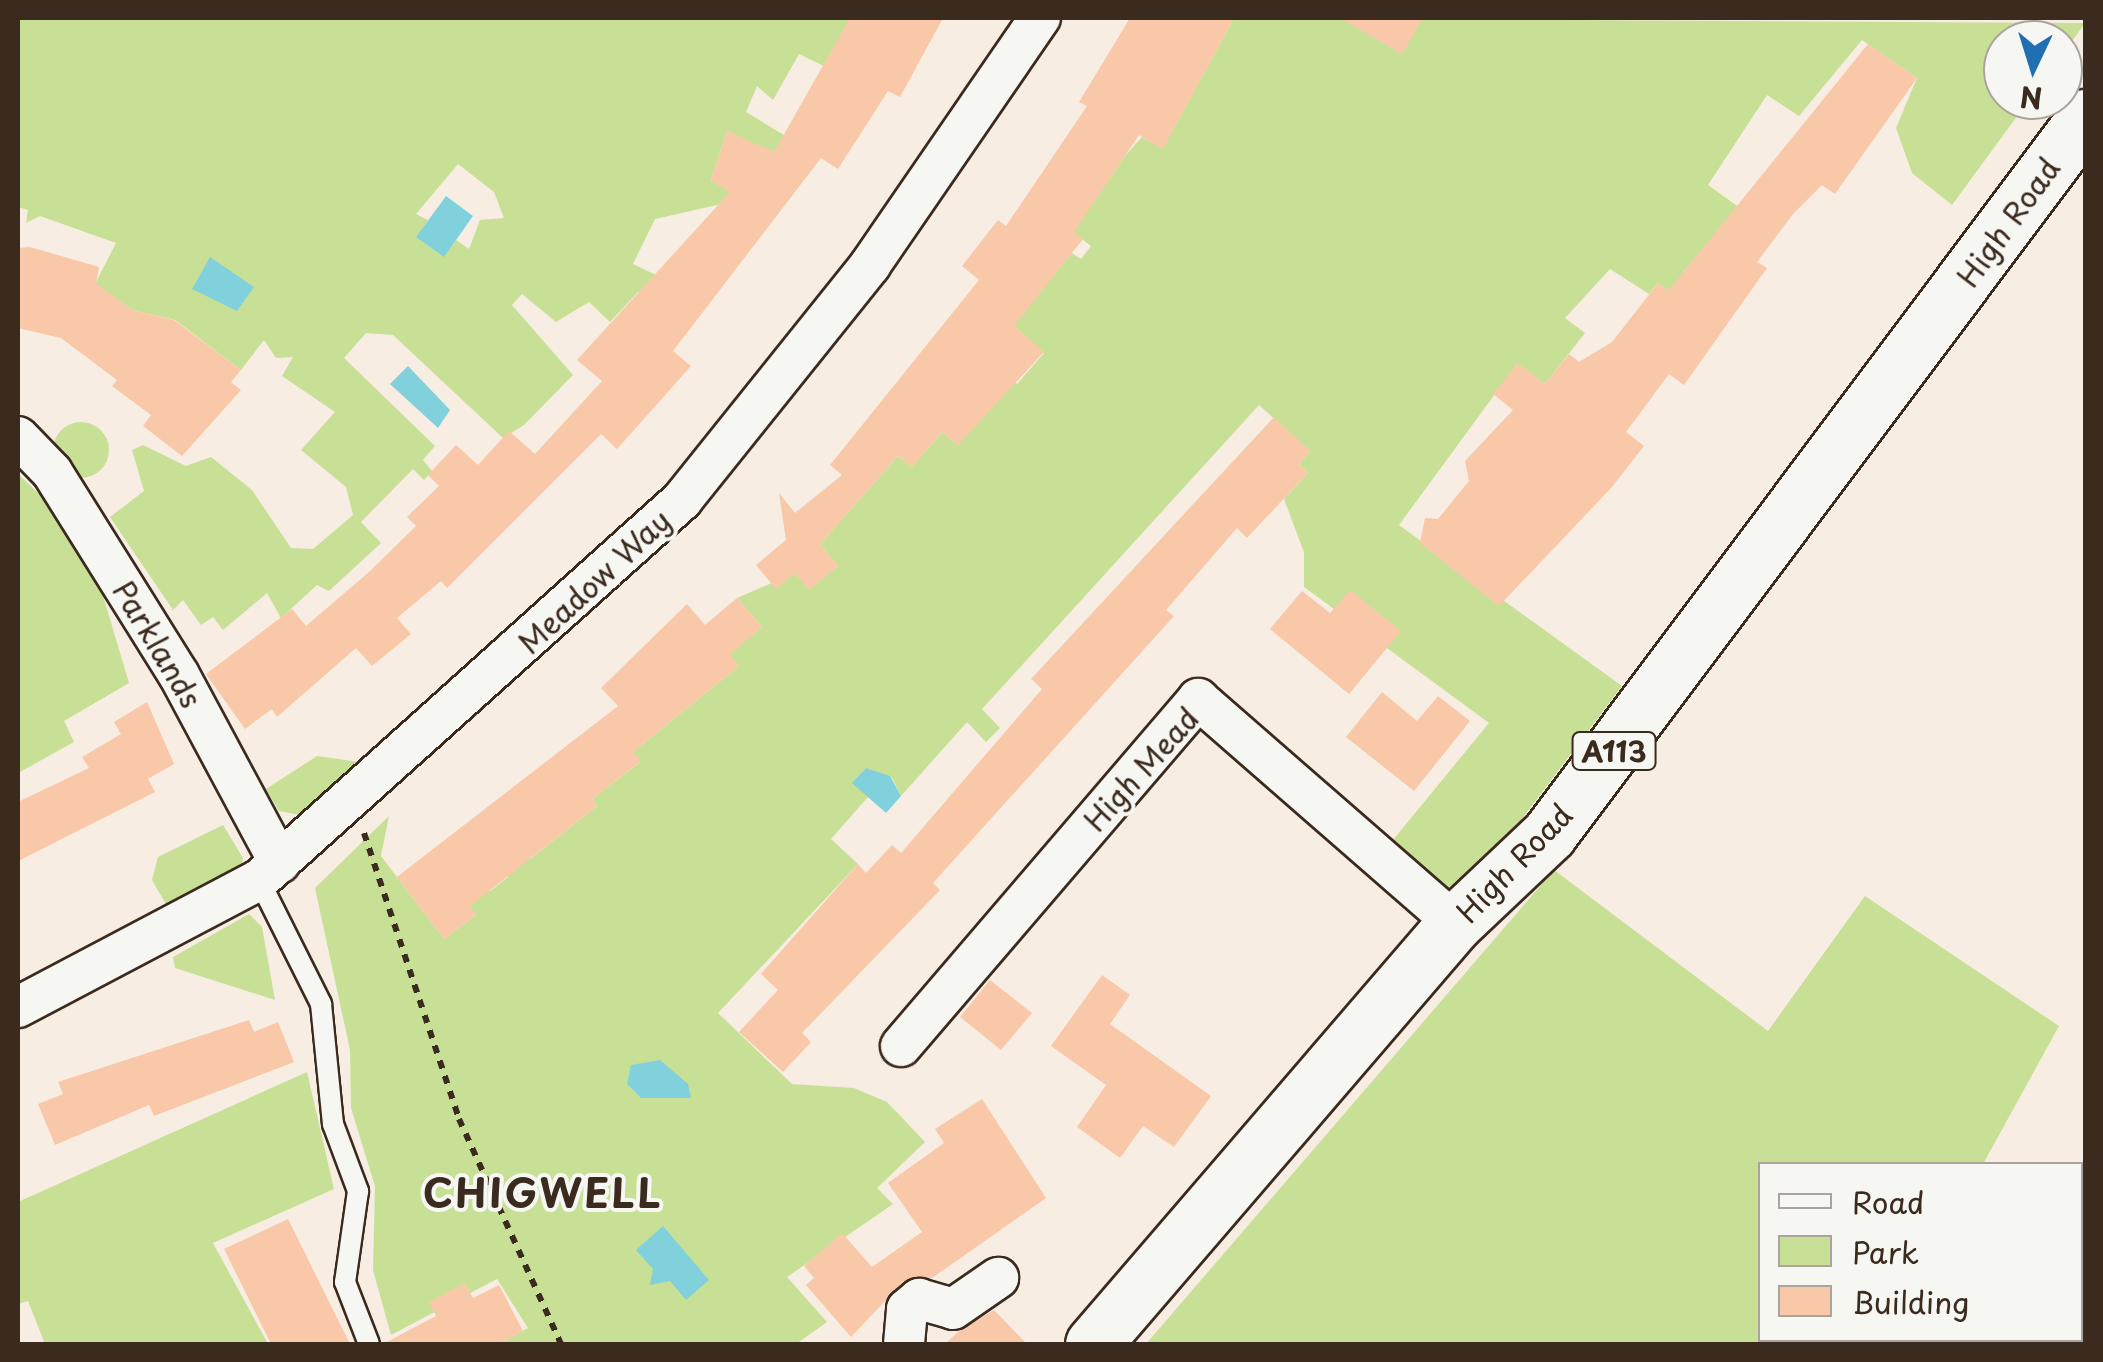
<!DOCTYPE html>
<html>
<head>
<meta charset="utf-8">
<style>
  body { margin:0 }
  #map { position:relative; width:2103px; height:1362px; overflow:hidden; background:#f7ede3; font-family:"Playpen Sans",sans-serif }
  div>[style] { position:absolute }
  .green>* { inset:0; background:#c7e096 }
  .round { border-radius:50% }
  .water>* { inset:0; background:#81d1dd }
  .building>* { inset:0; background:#f9c8a8 }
  .path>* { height:6px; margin-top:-3px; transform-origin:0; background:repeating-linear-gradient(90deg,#3b2a1e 0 8px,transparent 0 16px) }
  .roads { filter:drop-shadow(2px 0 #3b2a1e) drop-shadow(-2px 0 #3b2a1e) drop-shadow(0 2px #3b2a1e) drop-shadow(0 -2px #3b2a1e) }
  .service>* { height:20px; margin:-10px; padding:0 10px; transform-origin:10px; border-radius:10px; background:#f6f6f2 }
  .minor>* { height:40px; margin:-20px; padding:0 20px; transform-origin:20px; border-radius:20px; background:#f6f6f2 }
  .primary>* { height:55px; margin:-27.5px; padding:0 27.5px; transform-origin:27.5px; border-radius:27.5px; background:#f6f6f2 }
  span { translate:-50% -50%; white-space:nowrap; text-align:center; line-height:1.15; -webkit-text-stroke:8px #f6f6f2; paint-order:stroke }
  .shield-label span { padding:2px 8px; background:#f6f6f2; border:2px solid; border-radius:8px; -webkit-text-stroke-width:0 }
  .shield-label { font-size:28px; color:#3b2a1e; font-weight:700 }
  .street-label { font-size:30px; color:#3b2a1e }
  .district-label { font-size:40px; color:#3b2a1e; font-weight:700; letter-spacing:2.5px }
  .frame { position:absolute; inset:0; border:20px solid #3b2a1e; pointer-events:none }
  .legend { position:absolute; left:1758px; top:1162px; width:325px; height:180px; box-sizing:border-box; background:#f6f6f2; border:2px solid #aba49d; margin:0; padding:12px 18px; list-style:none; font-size:30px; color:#3b2a1e }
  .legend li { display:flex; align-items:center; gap:20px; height:50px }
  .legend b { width:50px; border:2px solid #aba49d }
  .north { position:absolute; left:1983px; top:20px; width:100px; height:100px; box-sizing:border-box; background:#f6f6f2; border:2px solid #aba49d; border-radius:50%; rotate:184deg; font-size:28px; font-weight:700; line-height:40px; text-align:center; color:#3b2a1e }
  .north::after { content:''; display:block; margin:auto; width:35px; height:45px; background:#1f6fb2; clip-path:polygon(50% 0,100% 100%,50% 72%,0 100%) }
</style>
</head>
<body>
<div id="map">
  <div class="green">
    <div style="clip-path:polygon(evenodd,18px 18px,850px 18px,828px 68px,799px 54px,773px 100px,757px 86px,746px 112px,799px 144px,791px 163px,727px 131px,711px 180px,732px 193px,726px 203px,655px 219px,633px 264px,656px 275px,662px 314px,638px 292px,610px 322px,589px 302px,556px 322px,522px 294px,512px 305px,573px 375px,524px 425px,503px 438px,393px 335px,366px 333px,344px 358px,435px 446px,423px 460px,432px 471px,424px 480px,413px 469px,361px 522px,381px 543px,329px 591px,317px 585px,281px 618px,267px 593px,223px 630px,213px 617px,201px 625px,183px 600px,173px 610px,110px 517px,144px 491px,132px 450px,143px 445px,186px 466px,211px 457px,252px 490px,291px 548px,313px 549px,353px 515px,346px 487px,301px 450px,335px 412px,282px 376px,293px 357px,276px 358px,264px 340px,241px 370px,175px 320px,132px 310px,95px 284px,116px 243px,40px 216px,26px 223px,28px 210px,18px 207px,18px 18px,458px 164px,494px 192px,504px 218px,480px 220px,469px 249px,456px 240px,444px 256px,417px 237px,428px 220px,416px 214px,458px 164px)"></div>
    <div style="clip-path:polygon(1234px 18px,2085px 23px,2063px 54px,2063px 40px,2003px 40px,2003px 100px,2029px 100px,1952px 205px,1912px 173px,1896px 128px,1917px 78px,1862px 40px,1799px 116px,1767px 95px,1708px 185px,1740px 208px,1683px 272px,1691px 279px,1677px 298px,1658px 283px,1649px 294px,1610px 269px,1565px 318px,1585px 333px,1545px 384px,1517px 364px,1399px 525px,1622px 686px,1448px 917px,1379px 857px,1489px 723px,1304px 587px,1304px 552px,1284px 499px,1308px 473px,1299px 464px,1310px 451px,1259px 405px,982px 709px,1000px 728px,986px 742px,967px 722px,901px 796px,892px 778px,866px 768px,853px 783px,868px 797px,831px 839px,858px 864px,718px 1013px,792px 1084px,854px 1088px,887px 1102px,925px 1142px,877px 1188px,893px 1204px,787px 1277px,827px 1322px,796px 1344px,498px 1344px,528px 1328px,497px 1279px,391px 1335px,373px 1270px,375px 1186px,351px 1108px,350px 1050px,315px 888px,389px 816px,381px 856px,444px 939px,476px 915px,455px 887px,475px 871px,490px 891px,508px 877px,488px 850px,530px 859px,597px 806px,592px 799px,640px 762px,633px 752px,739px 666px,729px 654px,762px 627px,737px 598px,795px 573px,809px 589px,838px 566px,820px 544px,898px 456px,912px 467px,942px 432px,958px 445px,1006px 375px,1017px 384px,1044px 353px,1013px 325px,1072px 253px,1081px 259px,1091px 246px,1073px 232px,1125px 156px,1142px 137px,1163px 148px)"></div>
    <div class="round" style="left:53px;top:422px;width:56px;height:56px"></div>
    <div style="clip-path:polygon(18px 474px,51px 505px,101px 589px,129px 683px,64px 721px,74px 742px,18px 773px)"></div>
    <div style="clip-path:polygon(317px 756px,366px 763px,310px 817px,279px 811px,266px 789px)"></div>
    <div style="clip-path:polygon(223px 825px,243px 858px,240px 874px,170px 911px,152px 880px,158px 857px)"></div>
    <div style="clip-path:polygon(1554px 870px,1768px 1031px,1865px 896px,2059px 1026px,1983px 1164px,1760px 1164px,1760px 1340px,1918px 1344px,1146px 1344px)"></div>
    <div style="clip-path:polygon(249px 914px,262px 927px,275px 1000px,175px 968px,173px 957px)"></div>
    <div style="clip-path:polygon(307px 1072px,334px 1189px,213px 1243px,268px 1344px,45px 1344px,28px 1301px,18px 1304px,18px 1202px)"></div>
  </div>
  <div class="water">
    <div style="clip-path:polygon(446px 196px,473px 216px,444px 257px,416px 237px)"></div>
    <div style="clip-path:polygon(210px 257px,254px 287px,237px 311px,192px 289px)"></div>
    <div style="clip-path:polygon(408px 366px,450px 410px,438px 428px,390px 384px)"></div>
    <div style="clip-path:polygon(866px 768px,890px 776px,901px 796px,886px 813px,852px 783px)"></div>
    <div style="clip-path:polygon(660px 1060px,688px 1084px,691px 1098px,641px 1098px,627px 1084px,631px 1065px)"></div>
    <div style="clip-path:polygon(663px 1226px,709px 1280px,686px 1300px,670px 1281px,650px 1285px,653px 1269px,636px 1250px)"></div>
  </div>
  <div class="building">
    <div style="clip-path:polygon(850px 18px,943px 18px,900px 97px,888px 91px,838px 169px,821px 158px,673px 351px,691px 366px,617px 449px,601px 434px,447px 588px,441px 581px,397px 618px,411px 634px,372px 666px,356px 648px,277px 717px,272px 709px,245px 729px,206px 674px,292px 609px,306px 626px,369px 572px,416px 526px,407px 517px,439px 486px,428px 475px,456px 445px,478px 465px,509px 431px,535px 454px,602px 381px,577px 360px,730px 192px,711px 180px,727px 131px,774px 152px)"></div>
    <div style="clip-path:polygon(1130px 18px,1234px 18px,1163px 149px,1139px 135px,1074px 232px,1083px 239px,1014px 326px,1044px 352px,958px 445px,942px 432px,912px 467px,898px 456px,820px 544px,838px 566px,809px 590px,795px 573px,776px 589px,756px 565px,786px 540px,779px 493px,795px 513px,842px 475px,830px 465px,979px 280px,962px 266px,998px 220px,1006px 226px,1087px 106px,1079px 102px)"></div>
    <div style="clip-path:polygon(1340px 18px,1423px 18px,1402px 54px)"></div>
    <div style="clip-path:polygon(1868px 44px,1917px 78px,1835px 194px,1822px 185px,1793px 214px,1757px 262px,1767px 268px,1684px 385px,1669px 374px,1626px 432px,1644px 446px,1612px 487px,1499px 606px,1420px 543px,1425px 518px,1438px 519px,1469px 481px,1465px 461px,1513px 410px,1493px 394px,1518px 363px,1545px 384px,1569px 354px,1579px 362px,1612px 342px,1658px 283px,1668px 291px)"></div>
    <div style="clip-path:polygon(30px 247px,99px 267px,96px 283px,132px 310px,174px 320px,241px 370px,231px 382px,241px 390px,182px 456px,143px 426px,151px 415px,112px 386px,117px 380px,61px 338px,18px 328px,18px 248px)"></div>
    <div style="clip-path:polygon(1274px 417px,1310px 451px,1299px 464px,1308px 473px,1247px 538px,1237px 528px,1166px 610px,1174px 616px,933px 883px,940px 890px,802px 1033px,811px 1042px,783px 1072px,739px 1032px,778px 990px,761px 974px,858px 864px,866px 873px,892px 845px,901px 853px,1042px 689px,1031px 679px)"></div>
    <div style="clip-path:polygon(1350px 590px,1401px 631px,1349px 694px,1270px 629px,1302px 591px,1330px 613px)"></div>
    <div style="clip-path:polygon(737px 598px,762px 627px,730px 654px,739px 666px,633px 752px,641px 761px,592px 799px,597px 806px,470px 906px,476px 915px,444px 939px,397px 877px,618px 706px,601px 688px,687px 604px,705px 625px)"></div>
    <div style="clip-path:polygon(1382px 692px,1417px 721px,1438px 696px,1470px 721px,1414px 791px,1346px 737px)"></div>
    <div style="clip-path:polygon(147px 702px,174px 764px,148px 779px,155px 792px,18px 861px,18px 802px,89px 768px,82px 757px,121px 734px,114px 722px)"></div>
    <div style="clip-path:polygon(1102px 975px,1130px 995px,1110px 1024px,1211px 1096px,1174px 1147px,1143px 1126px,1120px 1158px,1077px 1127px,1106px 1085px,1051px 1046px)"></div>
    <div style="clip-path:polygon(990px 980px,1032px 1013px,1001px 1050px,960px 1017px)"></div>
    <div style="clip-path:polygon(249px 1020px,254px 1032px,278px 1022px,294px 1062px,154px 1116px,149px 1105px,55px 1145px,38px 1104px,63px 1094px,58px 1082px)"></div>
    <div style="clip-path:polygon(982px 1099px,1046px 1198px,932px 1278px,904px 1281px,851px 1337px,806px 1285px,814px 1278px,804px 1266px,842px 1233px,872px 1267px,922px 1232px,888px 1183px,944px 1143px,935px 1129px)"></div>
    <div style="clip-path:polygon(288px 1219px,350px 1344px,271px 1344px,224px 1249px)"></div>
    <div style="clip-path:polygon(465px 1283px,473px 1298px,499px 1285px,523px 1331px,498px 1344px,383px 1344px,436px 1316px,429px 1302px)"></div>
    <div style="clip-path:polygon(994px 1310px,1027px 1344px,945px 1344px,958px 1332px)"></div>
  </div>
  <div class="path">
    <div style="left:364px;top:833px;width:301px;rotate:71.6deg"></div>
    <div style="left:459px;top:1119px;width:247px;rotate:65.6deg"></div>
  </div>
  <div class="roads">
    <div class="service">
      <div style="left:259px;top:880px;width:139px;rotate:63.4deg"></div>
      <div style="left:321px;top:1004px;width:121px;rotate:84.3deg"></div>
      <div style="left:333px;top:1124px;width:72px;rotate:69.5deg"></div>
      <div style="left:358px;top:1191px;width:92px;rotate:98.1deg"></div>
      <div style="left:345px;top:1282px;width:66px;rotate:68.8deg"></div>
    </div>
    <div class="minor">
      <div style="left:18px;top:437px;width:49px;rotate:45.8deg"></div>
      <div style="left:52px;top:472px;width:239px;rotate:58deg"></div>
      <div style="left:179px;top:675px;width:213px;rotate:61.8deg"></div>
      <div style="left:18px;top:1007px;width:272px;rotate:-27.8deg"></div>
      <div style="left:259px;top:880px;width:569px;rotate:-41.93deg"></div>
      <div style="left:682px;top:500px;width:301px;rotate:-51.3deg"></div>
      <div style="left:870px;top:265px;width:300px;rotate:-55.5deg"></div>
      <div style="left:901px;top:1046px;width:457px;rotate:-49.4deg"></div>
      <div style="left:1198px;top:699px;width:341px;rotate:41.1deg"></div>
      <div style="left:904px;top:1344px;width:35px;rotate:-85deg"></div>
      <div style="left:907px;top:1309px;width:16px;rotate:-40deg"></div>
      <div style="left:919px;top:1299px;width:35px;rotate:16deg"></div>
      <div style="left:953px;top:1309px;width:55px;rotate:-34.6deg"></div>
    </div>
    <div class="primary">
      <div style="left:1093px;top:1344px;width:555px;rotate:-49.31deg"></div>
      <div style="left:1455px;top:923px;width:129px;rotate:-43.4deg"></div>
      <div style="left:1549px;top:834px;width:896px;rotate:-53.17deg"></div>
    </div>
  </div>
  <div class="shield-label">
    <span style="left:1614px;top:751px">A113</span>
  </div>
  <div class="street-label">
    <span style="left:2008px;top:222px;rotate:-54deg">High Road</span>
    <span style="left:594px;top:581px;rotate:-43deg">Meadow Way</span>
    <span style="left:158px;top:644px;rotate:59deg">Parklands</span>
    <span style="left:1141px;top:769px;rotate:-48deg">High Mead</span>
    <span style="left:1514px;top:863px;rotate:-46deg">High Road</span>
  </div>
  <div class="district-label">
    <span style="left:543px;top:1192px">CHIGWELL</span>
  </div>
  <div class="frame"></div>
  <ul class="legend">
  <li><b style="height:12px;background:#f6f6f2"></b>Road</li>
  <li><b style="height:28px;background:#c7e096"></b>Park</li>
  <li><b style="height:28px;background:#f9c8a8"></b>Building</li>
  </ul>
  <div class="north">N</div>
</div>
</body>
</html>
